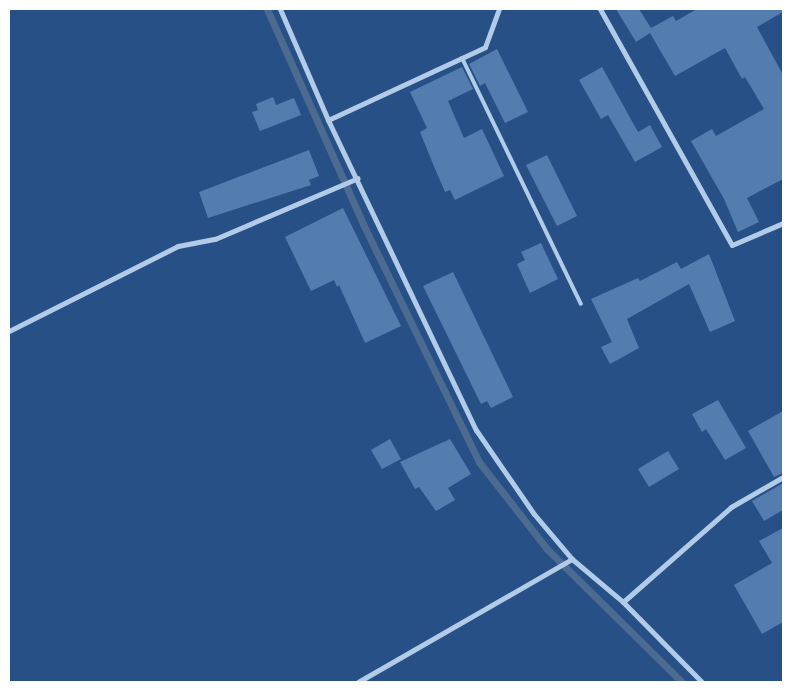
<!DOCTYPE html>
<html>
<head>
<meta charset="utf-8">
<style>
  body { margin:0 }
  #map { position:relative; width:792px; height:691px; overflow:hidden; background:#275186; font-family:Inter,sans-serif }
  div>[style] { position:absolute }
  .stream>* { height:7px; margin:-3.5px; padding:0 3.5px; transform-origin:3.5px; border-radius:3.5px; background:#4d6b90 }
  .building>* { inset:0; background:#537daf }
  .service>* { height:4px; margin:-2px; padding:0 2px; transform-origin:2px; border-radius:2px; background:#b2cbe8 }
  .minor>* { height:5px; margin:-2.5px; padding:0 2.5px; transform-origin:2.5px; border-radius:2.5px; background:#b2cbe8 }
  span { translate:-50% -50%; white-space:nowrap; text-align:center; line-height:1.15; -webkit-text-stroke:4.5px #275186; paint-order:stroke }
  .frame { position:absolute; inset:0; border:10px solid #fff; pointer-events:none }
</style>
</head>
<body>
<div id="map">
  <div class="stream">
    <div style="left:267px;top:9px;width:235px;rotate:65.9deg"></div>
    <div style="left:363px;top:224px;width:265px;rotate:64deg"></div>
    <div style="left:479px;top:462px;width:110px;rotate:52deg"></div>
    <div style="left:547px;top:549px;width:190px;rotate:44.6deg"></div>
  </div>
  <div class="building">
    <div style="clip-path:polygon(616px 9px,639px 9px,651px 28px,673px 16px,676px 21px,697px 9px,783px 9px,783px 12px,757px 27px,783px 75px,783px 179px,747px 198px,759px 222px,738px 232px,724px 199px,691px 141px,712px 129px,716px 136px,764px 109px,745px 77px,742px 79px,725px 48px,675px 76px,650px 33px,636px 42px)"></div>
    <div style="clip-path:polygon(497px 49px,528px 112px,505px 123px,485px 83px,480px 86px,469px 64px)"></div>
    <div style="clip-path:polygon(462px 67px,473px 89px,448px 101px,464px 138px,482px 129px,504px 176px,455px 200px,450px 190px,445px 192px,433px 164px,420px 132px,427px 128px,410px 92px)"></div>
    <div style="clip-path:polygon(602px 67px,638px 132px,650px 125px,662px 147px,635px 162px,608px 115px,601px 119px,579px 80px)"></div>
    <div style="clip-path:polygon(273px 97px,276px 105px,294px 98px,301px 115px,260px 131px,252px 112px,258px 110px,256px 104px)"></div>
    <div style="clip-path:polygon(309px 150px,319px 176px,309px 180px,311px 185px,208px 218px,199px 192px)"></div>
    <div style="clip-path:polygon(547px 155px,577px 216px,557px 226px,526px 165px)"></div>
    <div style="clip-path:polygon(343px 208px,401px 326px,365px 343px,339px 285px,337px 287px,334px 280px,311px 291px,285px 237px)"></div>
    <div style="clip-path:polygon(541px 243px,558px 279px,530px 293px,517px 264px,525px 260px,521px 252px)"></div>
    <div style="clip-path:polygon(709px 254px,735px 321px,710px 332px,689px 284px,627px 319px,639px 348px,610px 364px,601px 347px,612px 342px,591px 299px,638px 278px,640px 281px,677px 262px,681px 269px)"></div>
    <div style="clip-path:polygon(453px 272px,513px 397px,491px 408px,487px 401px,481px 404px,423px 286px)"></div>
    <div style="clip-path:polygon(718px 400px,746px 448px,725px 460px,706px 429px,702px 432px,692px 414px)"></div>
    <div style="clip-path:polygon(783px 411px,783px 473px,774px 477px,748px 431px)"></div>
    <div style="clip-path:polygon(390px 439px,401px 459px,382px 469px,371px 450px)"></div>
    <div style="clip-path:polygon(450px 439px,471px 474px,448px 488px,455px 500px,436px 511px,419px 487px,415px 489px,400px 462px)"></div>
    <div style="clip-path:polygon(668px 451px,679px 469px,649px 487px,638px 469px)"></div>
    <div style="clip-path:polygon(783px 483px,783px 510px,764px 521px,752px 501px)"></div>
    <div style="clip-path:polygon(783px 528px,783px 622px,762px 634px,734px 585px,772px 563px,759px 541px)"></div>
  </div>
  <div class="service">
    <div style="left:462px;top:58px;width:273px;rotate:64.2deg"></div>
  </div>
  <div class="minor">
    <div style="left:280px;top:9px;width:121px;rotate:66.6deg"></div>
    <div style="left:328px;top:120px;width:344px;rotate:64.5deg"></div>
    <div style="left:476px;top:430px;width:102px;rotate:55.4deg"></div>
    <div style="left:534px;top:514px;width:59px;rotate:49.8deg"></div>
    <div style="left:572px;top:559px;width:67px;rotate:40.1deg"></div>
    <div style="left:623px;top:602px;width:112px;rotate:45.4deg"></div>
    <div style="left:600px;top:9px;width:270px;rotate:60.8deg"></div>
    <div style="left:732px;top:245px;width:56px;rotate:-23.3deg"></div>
    <div style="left:328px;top:120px;width:173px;rotate:-24.9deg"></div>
    <div style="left:485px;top:47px;width:40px;rotate:-69.8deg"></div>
    <div style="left:9px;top:331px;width:189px;rotate:-26.7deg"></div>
    <div style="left:178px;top:246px;width:38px;rotate:-11deg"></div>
    <div style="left:215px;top:239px;width:155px;rotate:-23.1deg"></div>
    <div style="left:623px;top:602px;width:144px;rotate:-41.3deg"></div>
    <div style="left:731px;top:507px;width:60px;rotate:-30deg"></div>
    <div style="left:358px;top:682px;width:247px;rotate:-29.9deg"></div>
  </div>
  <div class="frame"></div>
</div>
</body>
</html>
